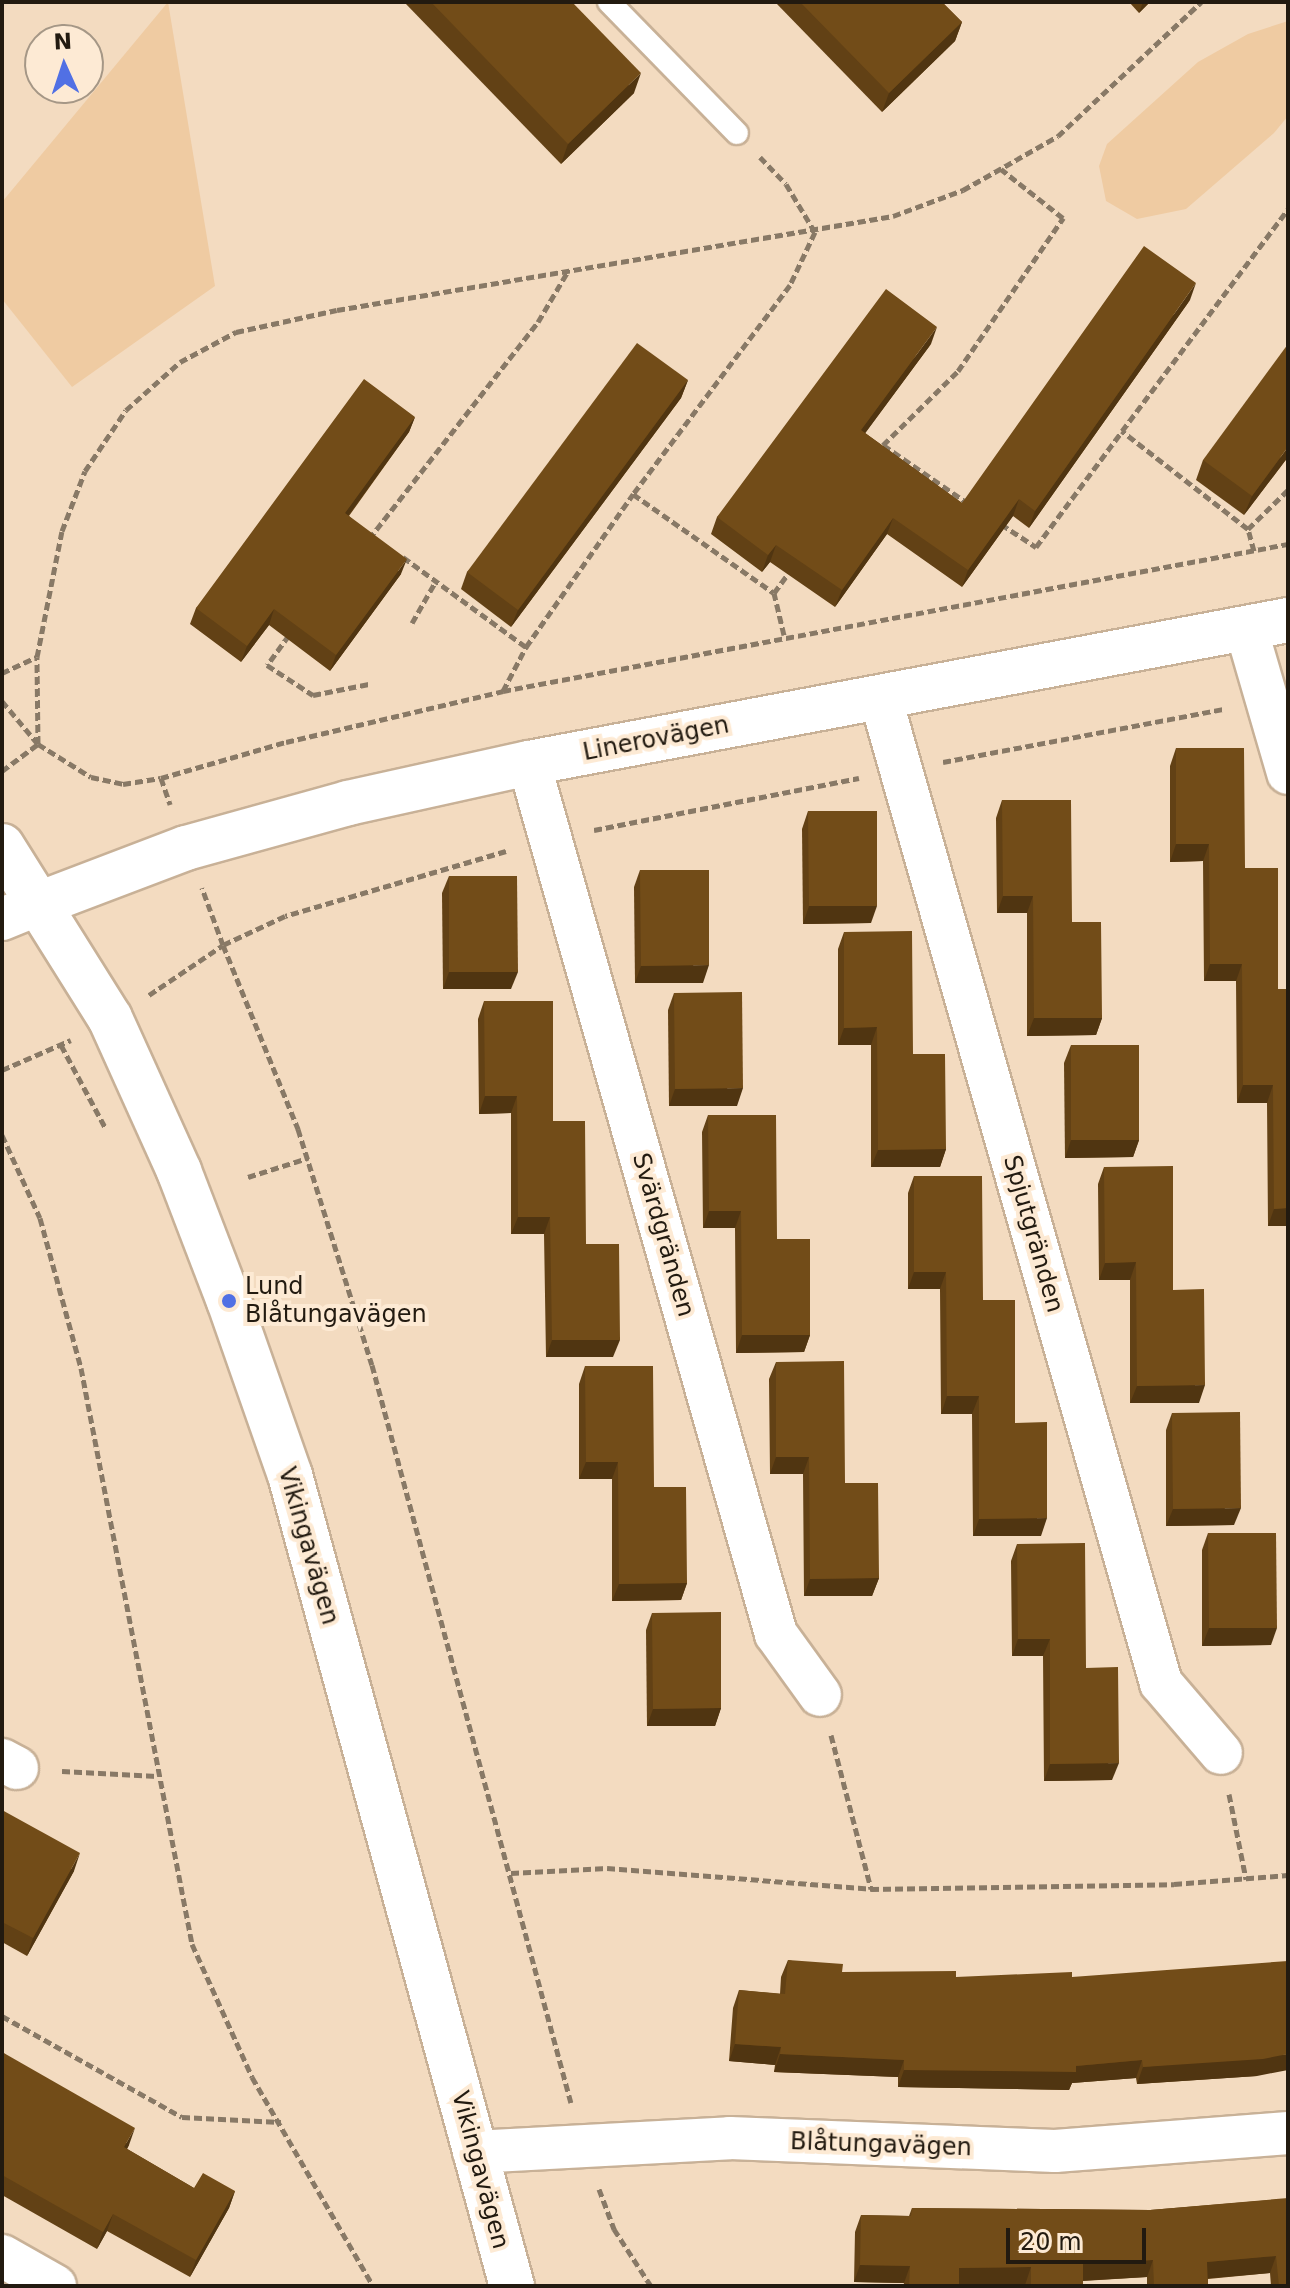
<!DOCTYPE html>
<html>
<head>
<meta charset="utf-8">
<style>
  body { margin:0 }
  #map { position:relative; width:1290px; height:2288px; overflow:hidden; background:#f3dbc0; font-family:"DejaVu Sans",sans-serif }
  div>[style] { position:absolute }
  .green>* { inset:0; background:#efcba2 }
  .path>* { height:5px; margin-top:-2.5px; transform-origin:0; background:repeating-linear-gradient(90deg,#887966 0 8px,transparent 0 12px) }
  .roads { filter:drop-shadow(2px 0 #c8b197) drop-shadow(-2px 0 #c8b197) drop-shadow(0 2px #c8b197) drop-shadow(0 -2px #c8b197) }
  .service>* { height:22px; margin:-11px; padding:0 11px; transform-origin:11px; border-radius:11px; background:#fff }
  .minor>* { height:42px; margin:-21px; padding:0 21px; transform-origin:21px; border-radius:21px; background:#fff }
  .tertiary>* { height:44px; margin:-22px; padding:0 22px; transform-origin:22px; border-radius:22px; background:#fff }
  .wall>* { inset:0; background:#624115 }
  .shaded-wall>* { inset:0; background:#503511 }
  .building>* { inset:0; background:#724c18 }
  .dots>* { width:22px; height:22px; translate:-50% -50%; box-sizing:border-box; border:4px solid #fdead4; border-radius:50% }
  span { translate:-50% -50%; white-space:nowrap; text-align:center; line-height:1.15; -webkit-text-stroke:8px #fdead4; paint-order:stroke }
  .street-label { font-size:24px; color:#221a10 }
  .poi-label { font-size:24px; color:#221a10 }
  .left { translate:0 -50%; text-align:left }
  .frame { position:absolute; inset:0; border:4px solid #221a10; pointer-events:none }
  .north { position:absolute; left:24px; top:24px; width:80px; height:80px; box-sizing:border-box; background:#fdead4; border:2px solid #a59786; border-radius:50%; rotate:357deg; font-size:22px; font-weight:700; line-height:32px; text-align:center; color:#221a10 }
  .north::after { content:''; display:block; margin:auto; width:28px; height:36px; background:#5170e4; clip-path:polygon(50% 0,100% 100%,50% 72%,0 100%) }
  .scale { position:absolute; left:1006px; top:2228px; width:140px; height:36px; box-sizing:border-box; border:4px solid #221a10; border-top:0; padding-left:10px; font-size:24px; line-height:28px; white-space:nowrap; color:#221a10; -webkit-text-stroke:6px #fdead4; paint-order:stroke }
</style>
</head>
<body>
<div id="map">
  <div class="green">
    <div style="clip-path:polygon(168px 2px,215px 286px,72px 387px,2px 299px,2px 202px)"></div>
    <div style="clip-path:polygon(1288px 21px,1288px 116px,1274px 133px,1186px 209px,1137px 219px,1106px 201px,1099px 166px,1107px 144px,1198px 62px,1248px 34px)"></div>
  </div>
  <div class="path">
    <div style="left:760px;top:157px;width:37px;rotate:46deg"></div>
    <div style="left:786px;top:184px;width:56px;rotate:58.9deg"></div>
    <div style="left:815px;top:232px;width:59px;rotate:115.3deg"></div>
    <div style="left:790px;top:285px;width:261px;rotate:126.9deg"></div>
    <div style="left:633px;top:494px;width:172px;rotate:35.1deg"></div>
    <div style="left:969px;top:504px;width:104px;rotate:-145.5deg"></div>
    <div style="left:883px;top:445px;width:105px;rotate:-44.6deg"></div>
    <div style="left:958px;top:371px;width:186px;rotate:-55.5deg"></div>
    <div style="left:1063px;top:218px;width:79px;rotate:-141.7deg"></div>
    <div style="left:1001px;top:524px;width:42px;rotate:33.3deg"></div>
    <div style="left:1036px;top:547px;width:144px;rotate:-53.4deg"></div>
    <div style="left:1248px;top:529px;width:160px;rotate:-142.1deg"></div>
    <div style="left:1122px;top:431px;width:277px;rotate:-53.2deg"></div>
    <div style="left:369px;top:539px;width:275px;rotate:-52.1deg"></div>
    <div style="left:538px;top:322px;width:59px;rotate:-59.5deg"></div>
    <div style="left:1254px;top:551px;width:23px;rotate:-105deg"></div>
    <div style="left:1248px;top:529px;width:56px;rotate:-44.3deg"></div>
    <div style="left:403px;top:557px;width:152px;rotate:36.2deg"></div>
    <div style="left:526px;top:647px;width:187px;rotate:-55deg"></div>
    <div style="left:412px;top:623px;width:48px;rotate:-60.3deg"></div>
    <div style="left:289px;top:635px;width:37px;rotate:126deg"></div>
    <div style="left:267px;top:665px;width:55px;rotate:33.1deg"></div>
    <div style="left:313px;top:695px;width:57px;rotate:-11.1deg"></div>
    <div style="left:784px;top:635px;width:43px;rotate:-103.4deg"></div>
    <div style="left:774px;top:593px;width:27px;rotate:-54deg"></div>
    <div style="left:2px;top:673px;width:38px;rotate:-25deg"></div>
    <div style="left:37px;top:657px;width:128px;rotate:-78.8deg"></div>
    <div style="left:62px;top:531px;width:64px;rotate:-69deg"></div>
    <div style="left:85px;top:471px;width:73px;rotate:-56.1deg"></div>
    <div style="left:126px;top:410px;width:72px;rotate:-41.6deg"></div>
    <div style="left:180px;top:362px;width:64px;rotate:-28.2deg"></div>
    <div style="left:236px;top:332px;width:103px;rotate:-12.3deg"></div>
    <div style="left:337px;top:310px;width:564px;rotate:-9.6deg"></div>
    <div style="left:893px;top:216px;width:75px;rotate:-20.4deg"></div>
    <div style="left:963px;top:190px;width:109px;rotate:-29.6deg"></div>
    <div style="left:1058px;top:136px;width:196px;rotate:-43.1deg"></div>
    <div style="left:503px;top:691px;width:50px;rotate:-62.4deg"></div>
    <div style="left:2px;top:701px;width:56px;rotate:50.1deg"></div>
    <div style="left:38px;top:744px;width:62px;rotate:31.9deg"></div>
    <div style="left:91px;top:777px;width:33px;rotate:12deg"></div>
    <div style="left:123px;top:784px;width:38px;rotate:-9deg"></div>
    <div style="left:161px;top:778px;width:28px;rotate:71deg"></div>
    <div style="left:943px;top:762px;width:286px;rotate:-10.7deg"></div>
    <div style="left:2px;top:771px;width:45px;rotate:-36.9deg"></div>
    <div style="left:38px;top:744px;width:87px;rotate:-90.7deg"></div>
    <div style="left:161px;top:778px;width:130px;rotate:-16.1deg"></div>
    <div style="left:286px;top:742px;width:223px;rotate:-13.2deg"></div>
    <div style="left:503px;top:691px;width:799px;rotate:-10.61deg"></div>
    <div style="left:594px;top:830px;width:270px;rotate:-11.1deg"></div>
    <div style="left:506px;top:851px;width:230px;rotate:163.6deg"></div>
    <div style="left:285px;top:916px;width:68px;rotate:154.9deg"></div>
    <div style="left:223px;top:945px;width:199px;rotate:67.8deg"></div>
    <div style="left:298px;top:1129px;width:247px;rotate:72.6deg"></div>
    <div style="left:372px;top:1365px;width:764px;rotate:74.91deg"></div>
    <div style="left:149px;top:995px;width:89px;rotate:-34deg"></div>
    <div style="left:223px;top:945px;width:61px;rotate:-110.2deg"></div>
    <div style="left:61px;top:1045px;width:95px;rotate:61.8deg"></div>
    <div style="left:2px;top:1070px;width:75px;rotate:-23.5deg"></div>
    <div style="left:2px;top:1135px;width:91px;rotate:65.4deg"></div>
    <div style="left:40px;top:1218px;width:156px;rotate:74.7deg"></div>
    <div style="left:81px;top:1368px;width:587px;rotate:79.09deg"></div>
    <div style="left:192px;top:1944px;width:146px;rotate:65.7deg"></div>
    <div style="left:252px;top:2077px;width:241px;rotate:59.9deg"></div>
    <div style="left:248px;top:1177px;width:63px;rotate:-17.6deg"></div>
    <div style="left:831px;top:1735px;width:159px;rotate:75.4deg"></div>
    <div style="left:62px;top:1771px;width:95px;rotate:3deg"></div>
    <div style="left:1229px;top:1794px;width:87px;rotate:78.7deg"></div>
    <div style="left:511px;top:1873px;width:96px;rotate:-3deg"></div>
    <div style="left:607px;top:1868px;width:265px;rotate:4.5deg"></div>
    <div style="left:871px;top:1889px;width:303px;rotate:-0.9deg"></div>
    <div style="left:1174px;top:1884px;width:114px;rotate:-4.5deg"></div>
    <div style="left:2px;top:2016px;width:206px;rotate:29.3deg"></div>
    <div style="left:182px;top:2117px;width:99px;rotate:2.9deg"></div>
    <div style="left:599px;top:2189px;width:43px;rotate:69.4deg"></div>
    <div style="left:614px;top:2229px;width:68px;rotate:57deg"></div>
  </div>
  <div class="roads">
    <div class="service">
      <div style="left:609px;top:2px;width:183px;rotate:45.7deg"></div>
    </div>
    <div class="minor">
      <div style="left:1246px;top:628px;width:151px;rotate:73.8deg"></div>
      <div style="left:880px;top:696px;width:1026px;rotate:74.11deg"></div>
      <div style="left:1161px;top:1683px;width:92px;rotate:49.4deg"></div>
      <div style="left:529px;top:763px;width:905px;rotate:74.17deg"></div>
      <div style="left:776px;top:1634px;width:75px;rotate:54.2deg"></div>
      <div style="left:2px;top:919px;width:37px;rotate:-22deg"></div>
      <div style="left:2px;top:1760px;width:17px;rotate:28deg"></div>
      <div style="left:474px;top:2152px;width:256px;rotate:-3.1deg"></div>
      <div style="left:730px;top:2138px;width:325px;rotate:2.3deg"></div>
      <div style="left:1055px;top:2151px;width:234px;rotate:-4.4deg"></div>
      <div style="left:2px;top:2256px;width:61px;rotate:29.5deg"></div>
    </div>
    <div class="tertiary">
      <div style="left:2px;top:846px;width:203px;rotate:57.9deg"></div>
      <div style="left:110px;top:1018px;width:168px;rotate:65.7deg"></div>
      <div style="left:179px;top:1171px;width:139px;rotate:69deg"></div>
      <div style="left:229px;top:1301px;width:184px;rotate:70.7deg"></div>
      <div style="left:290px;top:1475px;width:841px;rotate:74.69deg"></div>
      <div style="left:36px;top:905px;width:160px;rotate:-20.8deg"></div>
      <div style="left:186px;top:848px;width:168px;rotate:-15.5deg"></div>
      <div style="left:348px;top:803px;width:185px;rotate:-12.5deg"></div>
      <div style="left:529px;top:763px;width:772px;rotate:-10.67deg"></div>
    </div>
  </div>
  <div class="wall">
    <div style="clip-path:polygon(404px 2px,572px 2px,634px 93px,561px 164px)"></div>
    <div style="clip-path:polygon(775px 2px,942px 2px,962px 22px,955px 41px,882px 112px)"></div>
    <div style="clip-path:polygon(1129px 2px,1150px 2px,1139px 13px)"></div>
    <div style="clip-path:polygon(1190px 300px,1029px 528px,1013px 516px,962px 587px,887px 534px,835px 607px,770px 562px,762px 572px,711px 534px,717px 517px,931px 344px,865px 433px,962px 503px)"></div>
    <div style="clip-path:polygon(688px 380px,681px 398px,511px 627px,461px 589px,467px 572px)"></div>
    <div style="clip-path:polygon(415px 417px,409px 432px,349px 516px,401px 574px,330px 671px,269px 625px,241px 662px,190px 624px,196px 608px)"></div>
    <div style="clip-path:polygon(1288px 457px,1244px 515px,1196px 480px,1203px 460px)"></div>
    <div style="clip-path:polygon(1176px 748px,1245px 868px,1278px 989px,1288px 1226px,1268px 1226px,1267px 1103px,1237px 1103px,1236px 981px,1204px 981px,1203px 861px,1170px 862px,1170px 766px)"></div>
    <div style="clip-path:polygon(1002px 800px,1072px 922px,1102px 1018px,1096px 1035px,1027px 1036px,1027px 913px,997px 913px,996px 818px)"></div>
    <div style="clip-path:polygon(808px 811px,871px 923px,803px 924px,802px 829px)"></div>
    <div style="clip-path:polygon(640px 870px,703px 983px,635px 983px,634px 887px)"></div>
    <div style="clip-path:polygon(449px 876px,511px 989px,443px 989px,442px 893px)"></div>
    <div style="clip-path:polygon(844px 932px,913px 1054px,946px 1149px,940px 1167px,871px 1167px,871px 1045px,838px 1045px,838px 949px)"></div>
    <div style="clip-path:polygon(674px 993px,737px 1106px,669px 1106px,668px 1010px)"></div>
    <div style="clip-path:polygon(484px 1001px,553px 1121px,586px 1244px,613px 1357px,546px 1357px,544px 1234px,511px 1234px,511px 1113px,479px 1114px,478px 1019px)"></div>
    <div style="clip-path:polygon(1071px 1045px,1139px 1140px,1133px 1157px,1065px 1158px,1064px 1063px)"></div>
    <div style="clip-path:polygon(708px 1115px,777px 1239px,810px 1335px,804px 1352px,736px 1353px,735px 1228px,703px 1228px,702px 1132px)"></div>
    <div style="clip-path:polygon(1104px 1167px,1173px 1290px,1199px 1403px,1130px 1403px,1130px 1280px,1099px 1280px,1098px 1184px)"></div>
    <div style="clip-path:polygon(914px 1176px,983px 1300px,1015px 1423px,1041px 1536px,973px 1536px,972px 1414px,941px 1414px,940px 1289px,908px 1289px,908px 1193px)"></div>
    <div style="clip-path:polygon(776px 1362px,845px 1483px,879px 1578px,872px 1596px,804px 1596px,803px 1474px,770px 1474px,769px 1379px)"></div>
    <div style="clip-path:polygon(585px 1366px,654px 1487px,687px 1583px,681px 1600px,612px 1601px,612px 1479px,579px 1479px,579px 1384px)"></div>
    <div style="clip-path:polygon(1172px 1413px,1234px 1525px,1166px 1526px,1166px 1430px)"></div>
    <div style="clip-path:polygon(1208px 1533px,1271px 1645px,1202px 1646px,1202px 1550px)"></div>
    <div style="clip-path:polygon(1017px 1544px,1086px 1668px,1112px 1780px,1044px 1781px,1043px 1656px,1012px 1656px,1011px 1561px)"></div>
    <div style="clip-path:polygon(652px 1613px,721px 1708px,715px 1726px,647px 1726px,646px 1630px)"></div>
    <div style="clip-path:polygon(2px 1810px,74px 1871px,27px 1956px,2px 1942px)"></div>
    <div style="clip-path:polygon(788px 1960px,842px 1972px,956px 1977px,1072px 1977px,1257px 2076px,1137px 2084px,1136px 2078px,1072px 2083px,1069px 2090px,898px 2087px,898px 2077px,774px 2072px,775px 2065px,729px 2061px,733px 2008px,739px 1990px,780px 1994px,781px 1977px)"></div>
    <div style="clip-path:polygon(2px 2052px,129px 2145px,127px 2149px,194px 2188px,235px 2191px,229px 2208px,190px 2277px,107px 2231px,97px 2249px,2px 2195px)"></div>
    <div style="clip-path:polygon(1271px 2200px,1288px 2286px,1271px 2286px,1270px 2273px,1208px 2279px,1208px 2286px,1147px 2286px,1147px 2277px,1083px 2281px,1083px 2286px,1025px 2286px,1025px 2285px,903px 2286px,904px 2283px,854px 2282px,855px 2232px,861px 2215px,909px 2216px,912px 2208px,1150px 2210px)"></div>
  </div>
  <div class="shaded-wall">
    <div style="clip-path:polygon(1143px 2px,1150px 2px,1139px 13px)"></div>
    <div style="clip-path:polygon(962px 22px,955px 41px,882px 112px,889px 93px)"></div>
    <div style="clip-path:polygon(641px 73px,634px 93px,561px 164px,568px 144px)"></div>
    <div style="clip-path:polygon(1196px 283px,1190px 300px,1029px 528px,1035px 511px)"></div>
    <div style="clip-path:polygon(937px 327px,931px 344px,855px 447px,861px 430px)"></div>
    <div style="clip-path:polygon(688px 380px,681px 398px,511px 627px,518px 610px)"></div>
    <div style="clip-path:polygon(415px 417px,409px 432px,339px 528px,345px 513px)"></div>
    <div style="clip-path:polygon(1288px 447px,1288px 457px,1244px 515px,1252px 496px)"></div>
    <div style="clip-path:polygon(1019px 499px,1013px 516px,962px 587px,968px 570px)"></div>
    <div style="clip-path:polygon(893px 518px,887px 534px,835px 607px,842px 590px)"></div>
    <div style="clip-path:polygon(776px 545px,770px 562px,762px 572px,768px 555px)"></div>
    <div style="clip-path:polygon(407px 559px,401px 574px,330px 671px,336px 655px)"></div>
    <div style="clip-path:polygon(274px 609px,269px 625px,241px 662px,247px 646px)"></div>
    <div style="clip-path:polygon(1176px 844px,1209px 844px,1203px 861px,1170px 862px)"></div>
    <div style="clip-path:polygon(1003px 896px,1033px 896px,1027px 913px,997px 913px)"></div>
    <div style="clip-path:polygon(809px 906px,877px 906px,871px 923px,803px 924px)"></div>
    <div style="clip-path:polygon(1210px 964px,1242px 964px,1236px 981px,1204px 981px)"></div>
    <div style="clip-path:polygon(709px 965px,703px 983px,635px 983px,641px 966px)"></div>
    <div style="clip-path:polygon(449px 972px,518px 972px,511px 989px,443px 989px)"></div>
    <div style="clip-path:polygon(1034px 1018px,1102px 1018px,1096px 1035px,1027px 1036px)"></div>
    <div style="clip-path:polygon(877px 1027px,871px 1045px,838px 1045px,844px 1028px)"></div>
    <div style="clip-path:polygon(1243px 1085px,1273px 1085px,1267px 1103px,1237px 1103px)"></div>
    <div style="clip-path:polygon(743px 1088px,737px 1106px,669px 1106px,675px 1089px)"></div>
    <div style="clip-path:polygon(485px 1096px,517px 1096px,511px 1113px,479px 1114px)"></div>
    <div style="clip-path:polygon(1071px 1140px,1139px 1140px,1133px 1157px,1065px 1158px)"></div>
    <div style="clip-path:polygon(946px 1149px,940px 1167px,871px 1167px,878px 1150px)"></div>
    <div style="clip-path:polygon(1288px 1208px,1288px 1226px,1268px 1226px,1274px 1209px)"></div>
    <div style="clip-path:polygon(709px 1211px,741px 1211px,735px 1228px,703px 1228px)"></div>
    <div style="clip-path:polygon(518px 1217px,550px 1217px,544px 1234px,511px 1234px)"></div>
    <div style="clip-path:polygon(1136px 1262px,1130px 1280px,1099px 1280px,1105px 1263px)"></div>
    <div style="clip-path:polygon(914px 1272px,946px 1272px,940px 1289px,908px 1289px)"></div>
    <div style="clip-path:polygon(742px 1335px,810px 1335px,804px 1352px,736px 1353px)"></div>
    <div style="clip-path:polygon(552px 1340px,620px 1340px,613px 1357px,546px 1357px)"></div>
    <div style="clip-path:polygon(1205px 1385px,1199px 1403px,1130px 1403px,1137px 1386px)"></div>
    <div style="clip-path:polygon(947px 1396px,979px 1396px,972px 1414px,941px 1414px)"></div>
    <div style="clip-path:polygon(776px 1457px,809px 1457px,803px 1474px,770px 1474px)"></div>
    <div style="clip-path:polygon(586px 1462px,618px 1462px,612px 1479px,579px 1479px)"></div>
    <div style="clip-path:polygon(1241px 1508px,1234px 1525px,1166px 1526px,1173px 1509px)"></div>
    <div style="clip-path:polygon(1047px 1518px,1041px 1536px,973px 1536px,979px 1519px)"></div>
    <div style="clip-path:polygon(879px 1578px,872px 1596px,804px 1596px,810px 1579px)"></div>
    <div style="clip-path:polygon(687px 1583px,681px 1600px,612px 1601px,619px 1584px)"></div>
    <div style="clip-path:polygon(1209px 1628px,1277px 1628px,1271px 1645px,1202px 1646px)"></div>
    <div style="clip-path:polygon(1018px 1639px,1050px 1639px,1043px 1656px,1012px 1656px)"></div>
    <div style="clip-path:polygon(721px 1708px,715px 1726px,647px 1726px,653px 1709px)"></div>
    <div style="clip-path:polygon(1119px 1763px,1112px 1780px,1044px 1781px,1050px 1764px)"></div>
    <div style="clip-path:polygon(80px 1853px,74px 1871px,27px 1956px,33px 1938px)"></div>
    <div style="clip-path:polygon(735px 2044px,781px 2047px,775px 2065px,729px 2061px)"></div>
    <div style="clip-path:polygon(780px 2054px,904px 2060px,898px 2077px,774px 2072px)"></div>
    <div style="clip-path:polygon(1288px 2054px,1288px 2070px,1257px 2076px,1137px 2084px,1143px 2067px)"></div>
    <div style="clip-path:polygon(1142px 2060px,1136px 2078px,1072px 2083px,1069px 2090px,898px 2087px,904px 2070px,1076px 2066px)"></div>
    <div style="clip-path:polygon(135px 2128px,129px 2145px,118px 2165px,124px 2147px)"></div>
    <div style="clip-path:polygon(235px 2191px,229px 2208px,190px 2277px,196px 2260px)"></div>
    <div style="clip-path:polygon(113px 2214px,107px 2231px,97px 2249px,103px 2232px)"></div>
    <div style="clip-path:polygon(1276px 2256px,1270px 2273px,1200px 2279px,1207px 2262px)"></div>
    <div style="clip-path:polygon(1153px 2260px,1147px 2277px,1077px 2281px,1083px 2264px)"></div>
    <div style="clip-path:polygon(860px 2265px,910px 2266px,904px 2283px,854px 2282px)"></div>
    <div style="clip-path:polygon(1031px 2267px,1025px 2285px,953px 2285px,959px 2268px)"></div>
  </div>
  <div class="building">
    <div style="clip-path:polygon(431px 2px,572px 2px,641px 73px,568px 144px)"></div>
    <div style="clip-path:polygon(800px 2px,942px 2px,962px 22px,889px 93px)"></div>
    <div style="clip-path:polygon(1144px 246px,1196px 283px,1035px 511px,1019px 499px,968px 570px,893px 518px,842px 590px,776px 545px,768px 555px,717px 517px,886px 289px,937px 327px,861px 430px,962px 503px)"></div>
    <div style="clip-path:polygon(637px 343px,688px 380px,518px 610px,467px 572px)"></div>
    <div style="clip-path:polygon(1288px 344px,1288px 447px,1252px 496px,1203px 460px)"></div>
    <div style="clip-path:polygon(364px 379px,415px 417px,345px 513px,407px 559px,336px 655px,274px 609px,247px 646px,196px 608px)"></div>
    <div style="clip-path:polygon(1176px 748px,1244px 748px,1245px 868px,1278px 868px,1278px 989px,1288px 989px,1288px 1208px,1274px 1209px,1273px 1085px,1243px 1085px,1242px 964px,1210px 964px,1209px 844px,1176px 844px)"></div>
    <div style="clip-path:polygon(1002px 800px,1071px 800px,1072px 922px,1101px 922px,1102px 1018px,1034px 1018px,1033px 896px,1003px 896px)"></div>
    <div style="clip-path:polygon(808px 811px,877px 811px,877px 906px,809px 906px)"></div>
    <div style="clip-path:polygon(640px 870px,709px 870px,709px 965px,641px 966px)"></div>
    <div style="clip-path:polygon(449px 876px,517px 876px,518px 972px,449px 972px)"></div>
    <div style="clip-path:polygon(912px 931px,913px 1054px,945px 1054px,946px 1149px,878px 1150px,877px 1027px,844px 1028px,844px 932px)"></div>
    <div style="clip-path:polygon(742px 992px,743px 1088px,675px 1089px,674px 993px)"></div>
    <div style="clip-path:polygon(484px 1001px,553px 1001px,553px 1121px,585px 1121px,586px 1244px,619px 1244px,620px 1340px,552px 1340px,550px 1217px,518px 1217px,517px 1096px,485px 1096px)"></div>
    <div style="clip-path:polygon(1071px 1045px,1139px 1045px,1139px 1140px,1071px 1140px)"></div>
    <div style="clip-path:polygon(708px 1115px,776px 1115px,777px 1239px,810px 1239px,810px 1335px,742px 1335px,741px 1211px,709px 1211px)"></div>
    <div style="clip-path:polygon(1173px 1166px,1173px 1290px,1204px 1289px,1205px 1385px,1137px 1386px,1136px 1262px,1105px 1263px,1104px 1167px)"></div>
    <div style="clip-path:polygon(914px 1176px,982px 1176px,983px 1300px,1015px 1300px,1015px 1423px,1047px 1422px,1047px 1518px,979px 1519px,979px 1396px,947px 1396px,946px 1272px,914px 1272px)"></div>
    <div style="clip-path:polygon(844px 1361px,845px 1483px,878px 1483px,879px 1578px,810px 1579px,809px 1457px,776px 1457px,776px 1362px)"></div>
    <div style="clip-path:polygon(585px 1366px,653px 1366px,654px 1487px,686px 1487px,687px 1583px,619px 1584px,618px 1462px,586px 1462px)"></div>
    <div style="clip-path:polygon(1240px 1412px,1241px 1508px,1173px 1509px,1172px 1413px)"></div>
    <div style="clip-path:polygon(1208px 1533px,1276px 1533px,1277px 1628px,1209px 1628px)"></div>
    <div style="clip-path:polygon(1085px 1543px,1086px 1668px,1118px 1667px,1119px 1763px,1050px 1764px,1050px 1639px,1018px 1639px,1017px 1544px)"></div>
    <div style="clip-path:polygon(721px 1612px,721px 1708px,653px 1709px,652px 1613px)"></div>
    <div style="clip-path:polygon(2px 1810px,80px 1853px,33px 1938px,2px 1922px)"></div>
    <div style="clip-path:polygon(788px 1960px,843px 1964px,842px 1972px,956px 1971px,956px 1977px,1072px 1972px,1072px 1977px,1288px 1961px,1288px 2054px,1263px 2059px,1143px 2067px,1142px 2060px,1076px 2066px,1076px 2072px,904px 2070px,904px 2060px,780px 2054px,781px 2047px,735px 2044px,739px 1990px,785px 1994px)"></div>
    <div style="clip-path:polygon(2px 2052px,135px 2128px,124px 2147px,194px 2188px,203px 2173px,235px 2191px,196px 2260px,113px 2214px,103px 2232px,2px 2175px)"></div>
    <div style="clip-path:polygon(1288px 2198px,1288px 2286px,1279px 2286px,1276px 2256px,1207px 2262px,1208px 2286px,1154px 2286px,1153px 2260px,1083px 2264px,1083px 2286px,1031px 2286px,1031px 2267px,959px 2268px,959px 2286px,909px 2286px,910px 2266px,860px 2265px,861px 2215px,911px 2216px,912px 2208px,1150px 2210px)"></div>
  </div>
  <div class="dots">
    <div style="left:229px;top:1301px;background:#5170e4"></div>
  </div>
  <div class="street-label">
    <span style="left:656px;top:739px;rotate:-11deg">Linerovägen</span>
    <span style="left:1033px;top:1234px;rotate:74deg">Spjutgränden</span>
    <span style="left:663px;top:1235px;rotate:74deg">Svärdgränden</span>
    <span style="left:308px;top:1546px;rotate:74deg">Vikingavägen</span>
    <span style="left:881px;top:2145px;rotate:2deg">Blåtungavägen</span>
    <span style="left:480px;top:2170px;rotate:75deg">Vikingavägen</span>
  </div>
  <div class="poi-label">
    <span class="left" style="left:245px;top:1301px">Lund<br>Blåtungavägen</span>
  </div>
  <div class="frame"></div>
  <div class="north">N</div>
  <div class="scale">20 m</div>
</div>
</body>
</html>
